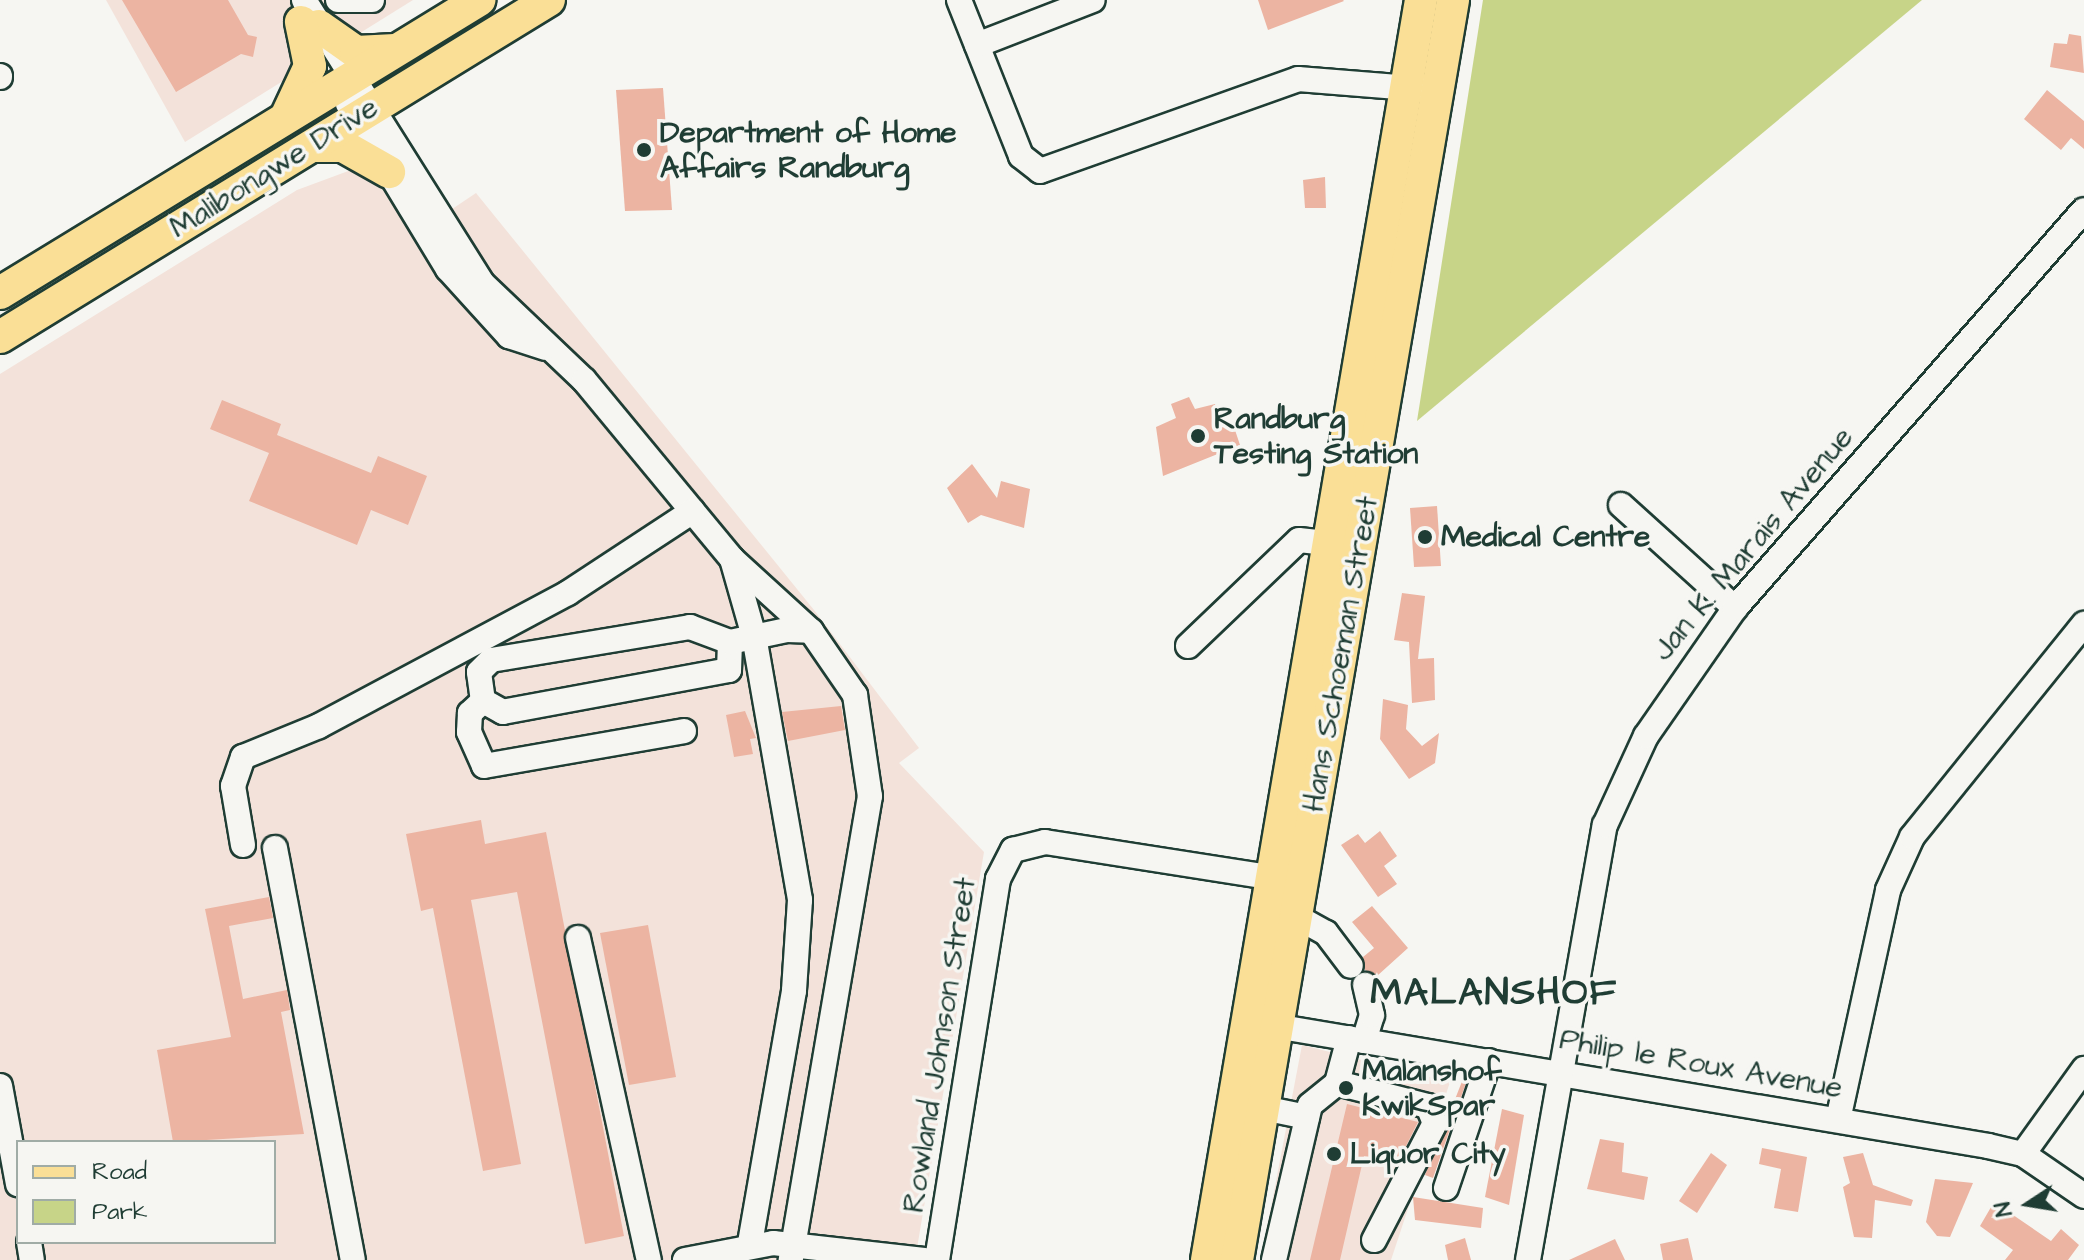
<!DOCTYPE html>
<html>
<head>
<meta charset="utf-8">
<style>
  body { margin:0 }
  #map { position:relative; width:2084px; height:1260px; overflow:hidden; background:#f6f6f2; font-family:"Architects Daughter",sans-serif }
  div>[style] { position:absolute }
  .built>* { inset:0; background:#f3e2da }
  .green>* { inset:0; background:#c7d488 }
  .building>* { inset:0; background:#ecb4a2 }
  .roads { filter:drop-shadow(2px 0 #1f3d34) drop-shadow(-2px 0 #1f3d34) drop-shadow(0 2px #1f3d34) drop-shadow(0 -2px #1f3d34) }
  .minor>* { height:24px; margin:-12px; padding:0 12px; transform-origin:12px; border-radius:12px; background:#f6f6f2 }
  .major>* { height:32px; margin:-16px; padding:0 16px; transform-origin:16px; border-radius:16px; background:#fadf96 }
  .dots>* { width:22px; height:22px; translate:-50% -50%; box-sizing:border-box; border:4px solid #f6f6f2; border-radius:50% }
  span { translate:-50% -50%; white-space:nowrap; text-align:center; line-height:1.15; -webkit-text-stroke:7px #f6f6f2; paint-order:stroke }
  .poi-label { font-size:30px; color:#1f3d34; font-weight:700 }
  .left { translate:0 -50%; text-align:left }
  .street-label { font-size:30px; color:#1f3d34 }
  .district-label { font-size:38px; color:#1f3d34; font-weight:700; letter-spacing:2px }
  .legend { position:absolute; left:16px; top:1140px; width:260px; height:104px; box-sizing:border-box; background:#f6f6f2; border:2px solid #a0aca6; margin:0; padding:10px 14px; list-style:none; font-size:24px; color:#1f3d34 }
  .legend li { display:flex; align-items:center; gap:16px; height:40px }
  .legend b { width:40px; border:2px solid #a0aca6 }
  .north { position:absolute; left:1988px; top:1164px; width:80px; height:80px; -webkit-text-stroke:6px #f6f6f2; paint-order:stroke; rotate:258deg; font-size:22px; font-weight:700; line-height:32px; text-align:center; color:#1f3d34 }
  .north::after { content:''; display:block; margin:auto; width:28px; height:36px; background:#1f3d34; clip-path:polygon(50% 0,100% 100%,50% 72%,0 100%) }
</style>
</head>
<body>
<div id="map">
  <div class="built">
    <div style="clip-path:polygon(106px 0,413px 0,185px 142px)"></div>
    <div style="clip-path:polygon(evenodd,351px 170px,373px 173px,412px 236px,476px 193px,814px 610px,919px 748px,899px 763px,984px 852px,915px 1260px,0 1260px,0 374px,297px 190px,351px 170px,18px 1142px,274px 1142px,274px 1242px,18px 1242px,18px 1142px)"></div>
    <div style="clip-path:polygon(1302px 1045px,1450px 1082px,1391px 1260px,1261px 1260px)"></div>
  </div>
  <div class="green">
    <div style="clip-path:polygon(1483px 0,1922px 0,1417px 421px)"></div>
  </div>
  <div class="building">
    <div style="clip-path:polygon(122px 0,228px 0,248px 35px,257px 37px,253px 57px,241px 54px,176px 92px)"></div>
    <div style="clip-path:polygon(1258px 0,1343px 0,1344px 1px,1268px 30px)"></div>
    <div style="clip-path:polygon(2069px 34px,2081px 36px,2084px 73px,2050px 67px,2054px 43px,2067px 44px)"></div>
    <div style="clip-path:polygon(663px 88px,672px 210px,625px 211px,616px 90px)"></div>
    <div style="clip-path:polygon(2047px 90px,2084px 121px,2084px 149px,2071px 138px,2061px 150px,2024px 119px)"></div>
    <div style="clip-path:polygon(1325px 177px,1326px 208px,1305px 208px,1303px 180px)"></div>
    <div style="clip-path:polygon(1189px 397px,1195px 409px,1215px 404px,1220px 424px,1232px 421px,1240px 445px,1163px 476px,1156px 427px,1176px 418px,1171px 404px)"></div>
    <div style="clip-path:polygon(222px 400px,281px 424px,277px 435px,371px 473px,378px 456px,427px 476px,408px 525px,371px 510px,357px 545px,249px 501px,269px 453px,210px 429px)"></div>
    <div style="clip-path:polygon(972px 464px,997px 498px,1001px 481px,1030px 489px,1024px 528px,981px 515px,968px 523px,947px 488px)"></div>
    <div style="clip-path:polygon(1437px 506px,1441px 566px,1414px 567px,1410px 508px)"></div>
    <div style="clip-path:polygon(1402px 593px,1425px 596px,1418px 659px,1434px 658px,1435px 700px,1412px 703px,1409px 642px,1394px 640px)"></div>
    <div style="clip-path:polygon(1383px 699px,1408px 705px,1406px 729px,1422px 746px,1439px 733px,1435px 763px,1409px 779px,1380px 739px)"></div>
    <div style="clip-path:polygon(841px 706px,845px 730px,788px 741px,782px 712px)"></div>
    <div style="clip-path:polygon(745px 711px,756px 738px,750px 739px,753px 754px,734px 757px,726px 715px)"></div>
    <div style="clip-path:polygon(481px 820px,485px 844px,546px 832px,624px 1236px,585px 1244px,517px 892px,471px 900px,521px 1164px,483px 1171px,433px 908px,421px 911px,406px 834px)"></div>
    <div style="clip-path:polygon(1380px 831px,1397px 856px,1384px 866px,1397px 884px,1378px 897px,1341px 845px,1358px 834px,1365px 843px)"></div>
    <div style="clip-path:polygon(269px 897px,273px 918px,229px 926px,243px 999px,287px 990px,290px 1010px,281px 1012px,304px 1134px,173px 1142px,157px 1050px,231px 1037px,205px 909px)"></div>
    <div style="clip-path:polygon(1372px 906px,1408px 948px,1377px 976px,1365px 970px,1363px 957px,1374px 948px,1352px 922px)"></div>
    <div style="clip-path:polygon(648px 925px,676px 1077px,629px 1085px,600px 933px)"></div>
    <div style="clip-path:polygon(1463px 1079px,1467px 1080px,1433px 1178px,1425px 1175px)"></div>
    <div style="clip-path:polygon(1347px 1104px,1418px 1122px,1398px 1162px,1364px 1156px,1340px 1260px,1310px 1260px)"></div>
    <div style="clip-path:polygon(1502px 1109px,1524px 1115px,1509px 1205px,1485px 1197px)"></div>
    <div style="clip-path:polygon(1600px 1139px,1624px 1143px,1622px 1172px,1648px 1177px,1644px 1200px,1587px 1189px)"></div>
    <div style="clip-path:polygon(1762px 1148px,1807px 1157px,1798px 1212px,1774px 1208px,1781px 1169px,1759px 1164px)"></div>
    <div style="clip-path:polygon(1711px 1153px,1727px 1165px,1697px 1213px,1679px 1201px)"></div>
    <div style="clip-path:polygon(1863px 1153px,1873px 1185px,1913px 1200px,1911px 1206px,1875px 1200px,1872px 1238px,1854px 1237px,1843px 1187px,1850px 1183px,1843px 1157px)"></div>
    <div style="clip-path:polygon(1935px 1179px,1973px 1183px,1950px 1237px,1937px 1236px,1926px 1222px)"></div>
    <div style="clip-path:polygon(1413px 1197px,1483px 1208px,1481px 1228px,1415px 1220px)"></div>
    <div style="clip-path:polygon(1994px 1202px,2051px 1241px,2061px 1229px,2079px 1245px,2068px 1260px,2005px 1260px,2013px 1250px,1980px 1226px)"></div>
    <div style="clip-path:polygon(1465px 1238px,1471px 1260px,1448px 1260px,1445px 1245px)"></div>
    <div style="clip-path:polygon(1688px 1238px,1693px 1260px,1663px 1260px,1660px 1244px)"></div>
    <div style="clip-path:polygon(1615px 1239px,1625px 1260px,1569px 1260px)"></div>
  </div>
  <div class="roads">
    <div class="minor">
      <div style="left:304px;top:0;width:334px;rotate:57.8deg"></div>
      <div style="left:482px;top:283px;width:141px;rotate:43.6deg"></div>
      <div style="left:584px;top:380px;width:232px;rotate:50.4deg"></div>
      <div style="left:732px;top:559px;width:107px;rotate:42.3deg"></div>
      <div style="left:338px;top:0;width:34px"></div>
      <div style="left:959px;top:0;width:168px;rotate:68.3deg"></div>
      <div style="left:1021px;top:156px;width:24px;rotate:38deg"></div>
      <div style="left:1040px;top:171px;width:274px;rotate:-19.6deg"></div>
      <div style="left:1298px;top:79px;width:125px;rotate:4.6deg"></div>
      <div style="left:977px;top:45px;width:124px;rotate:-21.2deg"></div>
      <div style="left:0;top:76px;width:1px;rotate:90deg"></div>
      <div style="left:348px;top:104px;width:193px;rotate:58.8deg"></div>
      <div style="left:448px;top:269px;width:91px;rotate:47.7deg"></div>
      <div style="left:509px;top:336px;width:38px;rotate:18deg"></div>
      <div style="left:1621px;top:505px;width:154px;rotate:42.1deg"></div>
      <div style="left:732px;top:559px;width:80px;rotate:74.1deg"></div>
      <div style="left:754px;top:636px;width:268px;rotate:80.1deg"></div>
      <div style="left:800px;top:900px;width:91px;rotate:93.8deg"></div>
      <div style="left:794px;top:991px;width:257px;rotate:99.9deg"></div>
      <div style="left:730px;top:642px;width:28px;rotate:92deg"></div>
      <div style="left:729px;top:670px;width:230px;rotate:169.5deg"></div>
      <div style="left:503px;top:712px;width:23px;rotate:-151deg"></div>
      <div style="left:483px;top:701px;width:29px;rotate:-98deg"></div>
      <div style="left:479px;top:672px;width:17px;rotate:-45deg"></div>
      <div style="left:491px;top:660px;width:202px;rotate:-9.4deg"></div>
      <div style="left:690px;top:627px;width:43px;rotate:20.6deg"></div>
      <div style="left:730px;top:642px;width:58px;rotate:-11.9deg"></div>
      <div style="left:787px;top:630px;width:24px;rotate:2deg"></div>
      <div style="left:811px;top:631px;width:78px;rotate:55.5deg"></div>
      <div style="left:855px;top:695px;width:102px;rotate:81.6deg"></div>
      <div style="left:870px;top:796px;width:471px;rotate:99.7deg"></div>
      <div style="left:1188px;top:646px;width:153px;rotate:-43.7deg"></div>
      <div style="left:1299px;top:540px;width:46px;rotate:6.2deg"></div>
      <div style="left:483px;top:701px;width:18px;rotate:137deg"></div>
      <div style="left:470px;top:713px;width:19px;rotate:93deg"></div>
      <div style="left:469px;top:732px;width:37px;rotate:66deg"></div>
      <div style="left:484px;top:766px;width:203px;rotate:-9.9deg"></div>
      <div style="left:243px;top:845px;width:60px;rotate:-99.6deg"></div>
      <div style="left:233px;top:786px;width:31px;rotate:-71deg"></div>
      <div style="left:243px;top:757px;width:82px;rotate:-22.2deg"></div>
      <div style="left:319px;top:726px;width:282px;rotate:-28.1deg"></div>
      <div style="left:568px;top:593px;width:149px;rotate:-33.3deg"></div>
      <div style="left:275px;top:848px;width:419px;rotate:79.3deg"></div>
      <div style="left:1297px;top:917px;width:33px;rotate:29deg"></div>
      <div style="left:1326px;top:933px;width:41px;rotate:52.9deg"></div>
      <div style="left:578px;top:938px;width:330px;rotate:77.6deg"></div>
      <div style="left:1263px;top:1024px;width:735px;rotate:9.55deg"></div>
      <div style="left:1988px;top:1146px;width:36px;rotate:13deg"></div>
      <div style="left:2023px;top:1154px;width:74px;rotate:34.5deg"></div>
      <div style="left:1349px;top:1038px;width:47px;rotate:104.9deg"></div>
      <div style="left:1337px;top:1083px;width:94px;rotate:14.2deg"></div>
      <div style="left:1428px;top:1106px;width:18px;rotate:68deg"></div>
      <div style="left:1435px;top:1123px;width:132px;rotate:117.5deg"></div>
      <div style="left:1364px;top:1041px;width:27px;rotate:-73deg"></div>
      <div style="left:1372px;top:1015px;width:31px;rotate:-103deg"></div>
      <div style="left:0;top:1086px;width:100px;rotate:79.6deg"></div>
      <div style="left:1263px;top:1108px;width:45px;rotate:11.6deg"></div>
      <div style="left:1838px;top:1120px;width:235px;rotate:-77.7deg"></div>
      <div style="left:1888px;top:890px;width:58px;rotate:-65.6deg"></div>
      <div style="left:1912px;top:837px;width:274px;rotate:-51.1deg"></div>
      <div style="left:2023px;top:1154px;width:105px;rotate:-54.3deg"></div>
      <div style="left:1446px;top:1188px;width:134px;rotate:-71.3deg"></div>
      <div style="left:29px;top:1242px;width:18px;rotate:81deg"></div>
      <div style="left:685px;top:1260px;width:90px;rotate:-10.9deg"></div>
      <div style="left:773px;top:1243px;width:152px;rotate:6.4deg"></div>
      <div style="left:937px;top:1260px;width:386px;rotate:-80.9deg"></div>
      <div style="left:998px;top:879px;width:33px;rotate:-63deg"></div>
      <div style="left:1013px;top:850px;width:33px;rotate:-14deg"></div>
      <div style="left:1045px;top:842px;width:245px;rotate:8.9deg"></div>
      <div style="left:1274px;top:1260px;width:159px;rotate:-76.9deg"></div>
      <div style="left:1310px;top:1105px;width:35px;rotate:-39deg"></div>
      <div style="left:1528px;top:1260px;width:442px;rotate:-80deg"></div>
      <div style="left:1605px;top:825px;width:98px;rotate:-65.3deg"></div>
      <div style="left:1646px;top:736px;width:156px;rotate:-55.2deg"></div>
      <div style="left:1735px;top:608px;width:529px;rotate:-48.75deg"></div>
    </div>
    <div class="major">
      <div style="left:319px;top:26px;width:45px;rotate:35.1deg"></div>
      <div style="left:356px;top:52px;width:39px;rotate:-3deg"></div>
      <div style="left:287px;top:115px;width:54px;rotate:-64.9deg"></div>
      <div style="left:310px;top:66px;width:45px;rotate:-101.6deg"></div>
      <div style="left:312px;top:146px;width:31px"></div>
      <div style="left:343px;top:146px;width:53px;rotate:29.5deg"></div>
      <div style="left:0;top:293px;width:562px;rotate:-31.45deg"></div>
      <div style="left:0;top:337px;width:644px;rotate:-31.54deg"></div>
      <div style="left:1207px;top:1260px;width:1278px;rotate:-80.36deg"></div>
      <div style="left:1237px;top:1260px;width:1278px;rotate:-80.27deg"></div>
    </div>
  </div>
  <div class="dots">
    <div style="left:644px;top:150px;background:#1f3d34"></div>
    <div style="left:1198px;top:436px;background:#1f3d34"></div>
    <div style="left:1425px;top:537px;background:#1f3d34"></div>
    <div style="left:1346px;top:1088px;background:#1f3d34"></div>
    <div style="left:1334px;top:1154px;background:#1f3d34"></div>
  </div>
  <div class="poi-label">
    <span class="left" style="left:660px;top:150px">Department of Home<br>Affairs Randburg</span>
    <span class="left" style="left:1214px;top:436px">Randburg<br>Testing Station</span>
    <span class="left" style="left:1441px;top:537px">Medical Centre</span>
    <span class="left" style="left:1362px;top:1088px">Malanshof<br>KwikSpar</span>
    <span class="left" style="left:1350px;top:1154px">Liquor City</span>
  </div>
  <div class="street-label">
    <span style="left:274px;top:168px;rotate:-32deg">Malibongwe Drive</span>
    <span style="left:1753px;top:544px;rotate:-50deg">Jan K. Marais Avenue</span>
    <span style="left:1341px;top:654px;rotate:-80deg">Hans Schoeman Street</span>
    <span style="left:940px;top:1045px;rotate:-81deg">Rowland Johnson Street</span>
    <span style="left:1701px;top:1064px;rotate:10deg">Philip le Roux Avenue</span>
  </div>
  <div class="district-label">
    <span style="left:1494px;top:994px">MALANSHOF</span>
  </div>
  <ul class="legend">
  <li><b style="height:10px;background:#fadf96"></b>Road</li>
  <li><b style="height:22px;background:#c7d488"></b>Park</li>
  </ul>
  <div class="north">N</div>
</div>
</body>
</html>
